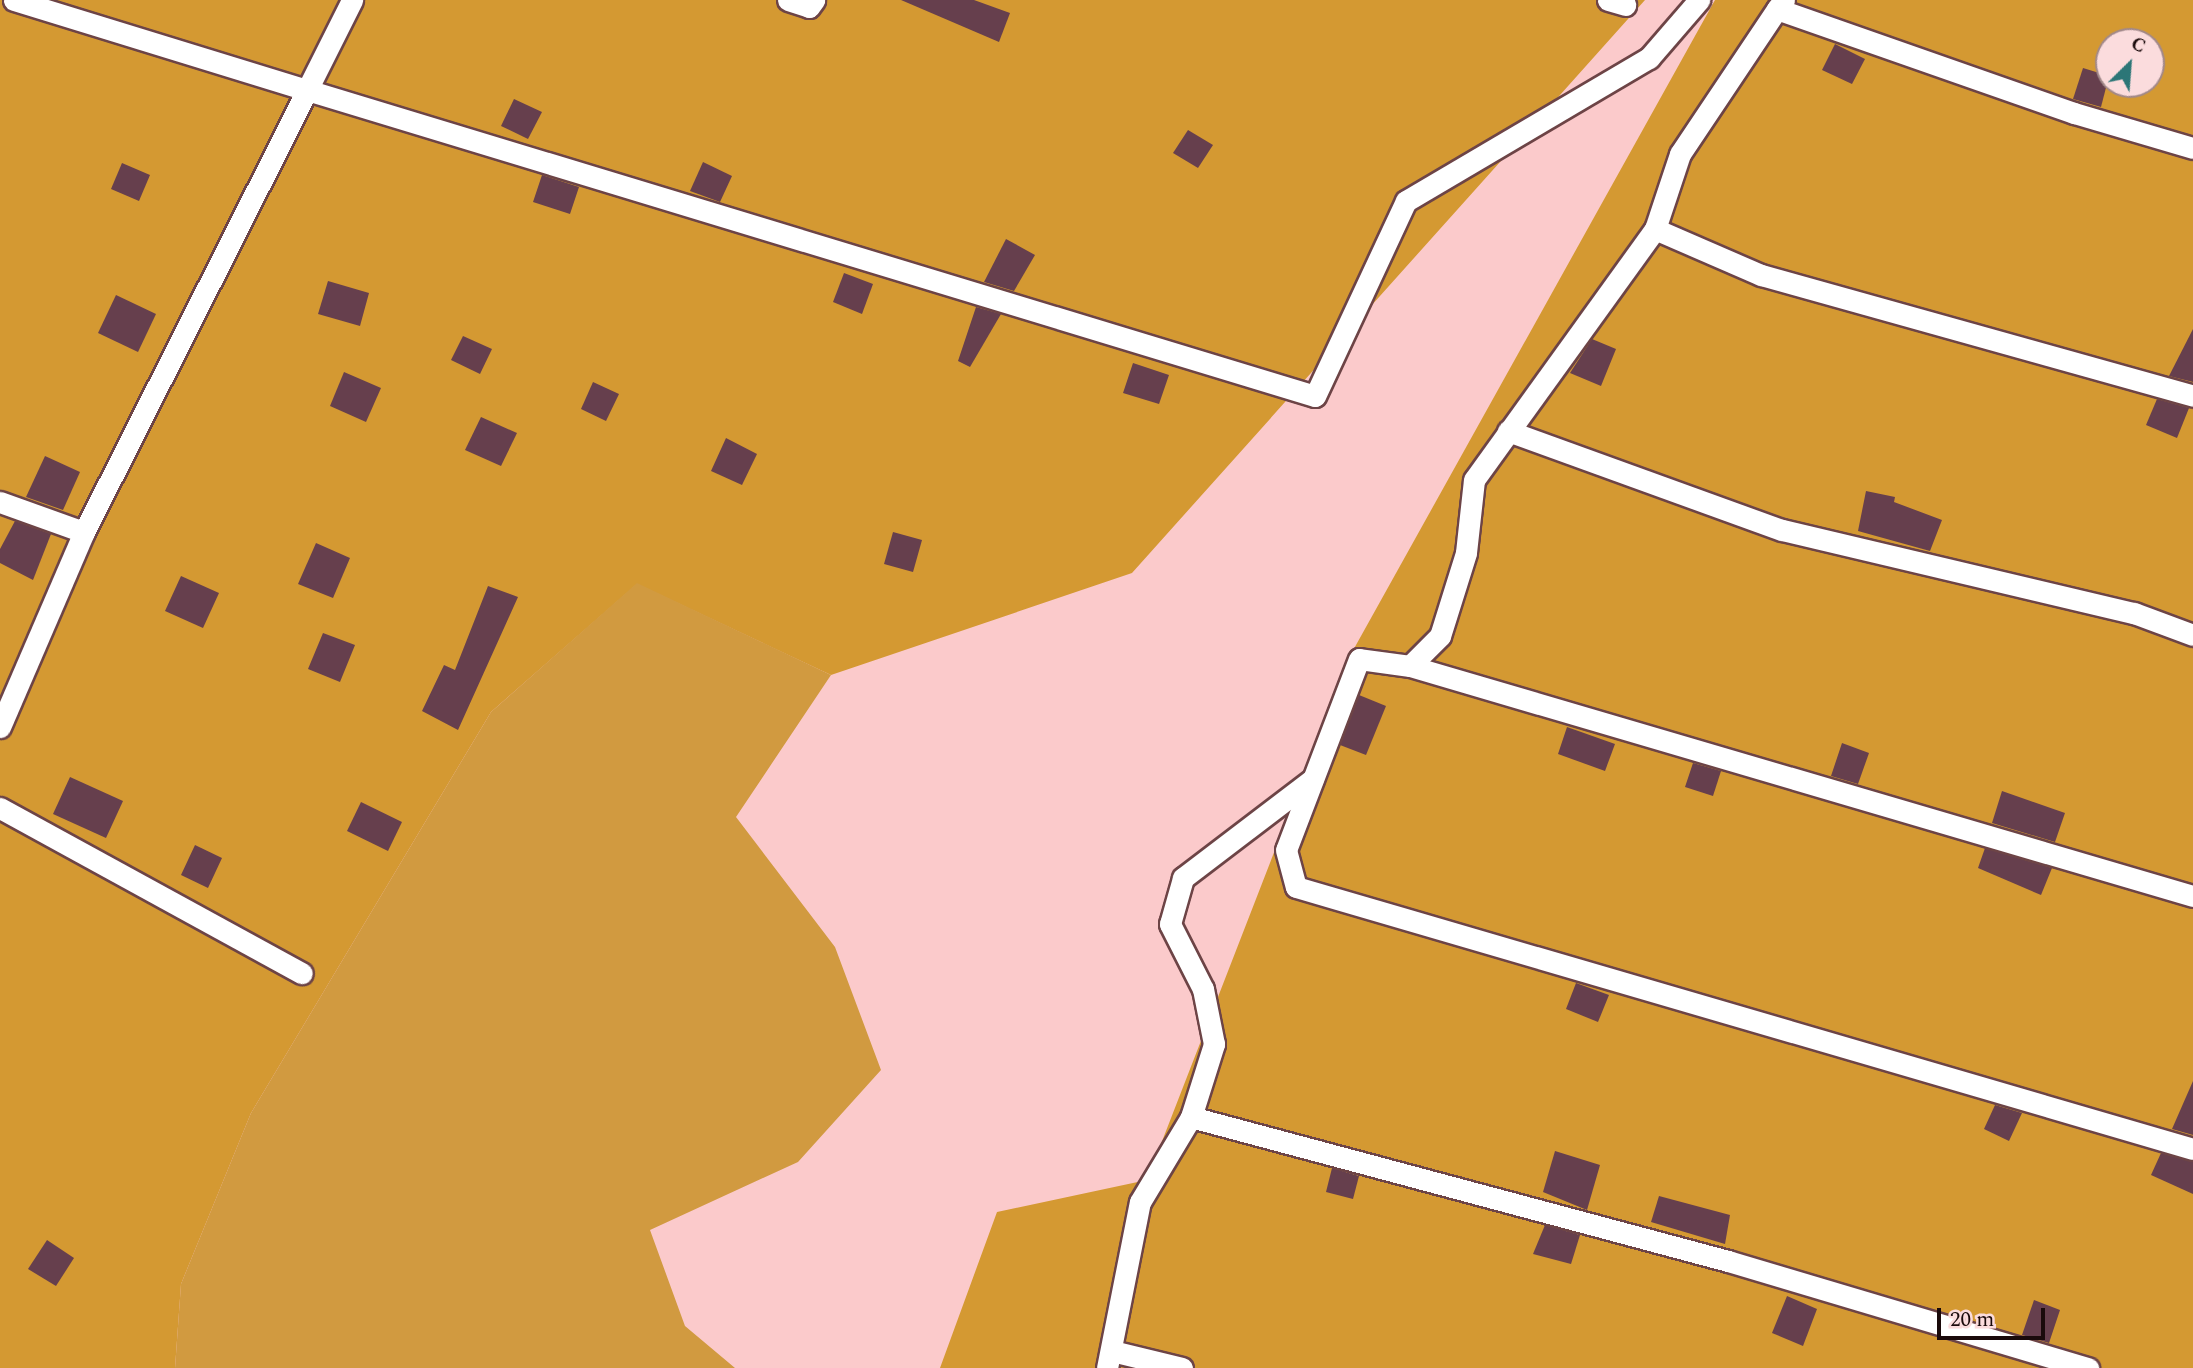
<!DOCTYPE html>
<html>
<head>
<meta charset="utf-8">
<style>
  body { margin:0 }
  #map { position:relative; width:2193px; height:1368px; overflow:hidden; background:#fbcacb; font-family:Spectral,serif }
  div>[style] { position:absolute }
  .green>* { inset:0; background:#d49932 }
  .forest>* { inset:0; background:#d19a40 }
  .building>* { inset:0; background:#663f4d }
  .roads { filter:drop-shadow(2px 0 #6d4446) drop-shadow(-2px 0 #6d4446) drop-shadow(0 2px #6d4446) drop-shadow(0 -2px #6d4446) }
  .service>* { height:21px; margin:-10.5px; padding:0 10.5px; transform-origin:10.5px; border-radius:10.5px; background:#fff }
  span { translate:-50% -50%; white-space:nowrap; text-align:center; line-height:1.15; -webkit-text-stroke:7px #fbdcdd; paint-order:stroke }
  .north { position:absolute; left:2095px; top:28px; width:70px; height:70px; box-sizing:border-box; background:#fbdcdd; border:2px solid #a18889; border-radius:50%; rotate:25deg; font-size:19px; font-weight:700; line-height:28px; text-align:center; color:#1a0a0b }
  .north::after { content:''; display:block; margin:auto; width:24px; height:32px; background:#2c7677; clip-path:polygon(50% 0,100% 100%,50% 72%,0 100%) }
  .scale { position:absolute; left:1937px; top:1308px; width:108px; height:32px; box-sizing:border-box; border:4px solid #1a0a0b; border-top:0; padding-left:9px; font-size:21px; line-height:24px; white-space:nowrap; color:#1a0a0b; -webkit-text-stroke:5px #fbdcdd; paint-order:stroke }
</style>
</head>
<body>
<div id="map">
  <div class="green">
    <div style="clip-path:polygon(0 0,1645px 0,1132px 573px,831px 675px,637px 584px,491px 712px,251px 1113px,181px 1284px,175px 1368px,0 1368px)"></div>
    <div style="clip-path:polygon(evenodd,1715px 0,2193px 0,2193px 1368px,940px 1368px,997px 1212px,1147px 1180px,1351px 654px,1715px 0,2109px 42px,2151px 42px,2151px 84px,2109px 84px,2109px 42px)"></div>
  </div>
  <div class="forest">
    <div style="clip-path:polygon(637px 583px,831px 675px,736px 817px,835px 947px,881px 1070px,798px 1162px,650px 1230px,685px 1326px,735px 1368px,175px 1368px,181px 1284px,251px 1113px,491px 712px)"></div>
  </div>
  <div class="building">
    <div style="clip-path:polygon(901px 0,974px 0,1010px 13px,999px 42px)"></div>
    <div style="clip-path:polygon(1835px 44px,1865px 59px,1852px 84px,1822px 70px)"></div>
    <div style="clip-path:polygon(2083px 68px,2109px 76px,2101px 107px,2073px 99px)"></div>
    <div style="clip-path:polygon(514px 99px,542px 112px,528px 139px,501px 126px)"></div>
    <div style="clip-path:polygon(1188px 130px,1213px 145px,1198px 168px,1173px 153px)"></div>
    <div style="clip-path:polygon(703px 162px,732px 176px,720px 202px,690px 191px)"></div>
    <div style="clip-path:polygon(122px 163px,150px 175px,139px 201px,111px 189px)"></div>
    <div style="clip-path:polygon(542px 175px,579px 187px,570px 214px,533px 202px)"></div>
    <div style="clip-path:polygon(1006px 239px,1035px 255px,1014px 291px,984px 282px)"></div>
    <div style="clip-path:polygon(844px 273px,873px 284px,862px 314px,833px 302px)"></div>
    <div style="clip-path:polygon(328px 281px,369px 293px,360px 326px,318px 314px)"></div>
    <div style="clip-path:polygon(116px 295px,156px 314px,138px 352px,98px 333px)"></div>
    <div style="clip-path:polygon(976px 307px,1001px 314px,970px 367px,958px 361px)"></div>
    <div style="clip-path:polygon(2193px 329px,2193px 382px,2169px 376px)"></div>
    <div style="clip-path:polygon(463px 336px,492px 349px,480px 374px,451px 360px)"></div>
    <div style="clip-path:polygon(1592px 339px,1616px 349px,1601px 386px,1570px 373px)"></div>
    <div style="clip-path:polygon(1133px 363px,1169px 375px,1159px 404px,1123px 393px)"></div>
    <div style="clip-path:polygon(344px 372px,381px 388px,366px 422px,330px 406px)"></div>
    <div style="clip-path:polygon(593px 382px,619px 394px,606px 421px,581px 409px)"></div>
    <div style="clip-path:polygon(2157px 399px,2189px 408px,2177px 438px,2146px 425px)"></div>
    <div style="clip-path:polygon(481px 417px,517px 433px,501px 466px,465px 450px)"></div>
    <div style="clip-path:polygon(726px 438px,757px 454px,742px 485px,711px 471px)"></div>
    <div style="clip-path:polygon(45px 456px,80px 472px,63px 510px,26px 497px)"></div>
    <div style="clip-path:polygon(1866px 491px,1895px 497px,1894px 502px,1942px 520px,1930px 551px,1858px 531px)"></div>
    <div style="clip-path:polygon(15px 521px,51px 534px,33px 580px,0 563px,0 549px)"></div>
    <div style="clip-path:polygon(893px 532px,922px 540px,913px 572px,884px 564px)"></div>
    <div style="clip-path:polygon(316px 543px,350px 558px,333px 598px,298px 584px)"></div>
    <div style="clip-path:polygon(181px 576px,219px 593px,203px 628px,165px 611px)"></div>
    <div style="clip-path:polygon(488px 586px,518px 597px,458px 730px,422px 711px,444px 665px,455px 670px)"></div>
    <div style="clip-path:polygon(323px 633px,355px 645px,340px 682px,308px 669px)"></div>
    <div style="clip-path:polygon(1359px 695px,1386px 706px,1366px 755px,1340px 745px)"></div>
    <div style="clip-path:polygon(1567px 727px,1615px 744px,1605px 771px,1558px 754px)"></div>
    <div style="clip-path:polygon(1842px 743px,1869px 753px,1858px 784px,1831px 776px)"></div>
    <div style="clip-path:polygon(1693px 763px,1721px 771px,1713px 796px,1685px 787px)"></div>
    <div style="clip-path:polygon(70px 777px,123px 801px,106px 838px,53px 814px)"></div>
    <div style="clip-path:polygon(2002px 791px,2065px 813px,2055px 842px,1992px 823px)"></div>
    <div style="clip-path:polygon(361px 802px,402px 822px,388px 851px,347px 831px)"></div>
    <div style="clip-path:polygon(195px 845px,222px 858px,208px 888px,181px 875px)"></div>
    <div style="clip-path:polygon(1985px 848px,2052px 868px,2041px 895px,1978px 868px)"></div>
    <div style="clip-path:polygon(1576px 983px,1609px 995px,1598px 1022px,1566px 1009px)"></div>
    <div style="clip-path:polygon(2193px 1081px,2193px 1135px,2172px 1129px)"></div>
    <div style="clip-path:polygon(1995px 1105px,2022px 1113px,2009px 1141px,1984px 1129px)"></div>
    <div style="clip-path:polygon(1555px 1151px,1600px 1165px,1587px 1210px,1543px 1192px)"></div>
    <div style="clip-path:polygon(2161px 1153px,2193px 1162px,2193px 1194px,2151px 1175px)"></div>
    <div style="clip-path:polygon(1332px 1168px,1359px 1176px,1353px 1199px,1326px 1192px)"></div>
    <div style="clip-path:polygon(1659px 1196px,1730px 1215px,1725px 1244px,1651px 1222px)"></div>
    <div style="clip-path:polygon(1545px 1225px,1580px 1235px,1571px 1264px,1533px 1254px)"></div>
    <div style="clip-path:polygon(47px 1240px,74px 1258px,56px 1286px,28px 1269px)"></div>
    <div style="clip-path:polygon(1787px 1296px,1817px 1309px,1803px 1346px,1772px 1333px)"></div>
    <div style="clip-path:polygon(2034px 1300px,2060px 1310px,2049px 1343px,2022px 1335px)"></div>
  </div>
  <div class="roads">
    <div class="service">
      <div style="left:14px;top:0;width:307px;rotate:17.1deg"></div>
      <div style="left:307px;top:90px;width:101px;rotate:-63.4deg"></div>
      <div style="left:788px;top:0;width:22px;rotate:18deg"></div>
      <div style="left:809px;top:7px;width:9px;rotate:-54deg"></div>
      <div style="left:1608px;top:0;width:18px;rotate:16deg"></div>
      <div style="left:1784px;top:0;width:11px;rotate:128deg"></div>
      <div style="left:1777px;top:9px;width:315px;rotate:19.3deg"></div>
      <div style="left:2074px;top:113px;width:124px;rotate:16.4deg"></div>
      <div style="left:1777px;top:9px;width:174px;rotate:123.8deg"></div>
      <div style="left:1680px;top:154px;width:79px;rotate:108.4deg"></div>
      <div style="left:1655px;top:229px;width:309px;rotate:125.8deg"></div>
      <div style="left:1474px;top:480px;width:73px;rotate:96.3deg"></div>
      <div style="left:1466px;top:553px;width:87px;rotate:107.4deg"></div>
      <div style="left:1440px;top:636px;width:42px;rotate:135deg"></div>
      <div style="left:1410px;top:666px;width:51px;rotate:-172.2deg"></div>
      <div style="left:1359px;top:659px;width:204px;rotate:110.9deg"></div>
      <div style="left:1286px;top:850px;width:38px;rotate:75deg"></div>
      <div style="left:1296px;top:887px;width:934px;rotate:16.28deg"></div>
      <div style="left:1655px;top:229px;width:116px;rotate:23.5deg"></div>
      <div style="left:1761px;top:275px;width:449px;rotate:15.6deg"></div>
      <div style="left:1508px;top:431px;width:291px;rotate:19.9deg"></div>
      <div style="left:1782px;top:530px;width:362px;rotate:13.3deg"></div>
      <div style="left:2134px;top:613px;width:63px;rotate:20.4deg"></div>
      <div style="left:0;top:502px;width:89px;rotate:19.7deg"></div>
      <div style="left:84px;top:532px;width:495px;rotate:-63.2deg"></div>
      <div style="left:307px;top:90px;width:1053px;rotate:16.89deg"></div>
      <div style="left:1315px;top:396px;width:215px;rotate:-65deg"></div>
      <div style="left:1406px;top:201px;width:282px;rotate:-30.5deg"></div>
      <div style="left:1649px;top:58px;width:77px;rotate:-49.2deg"></div>
      <div style="left:1410px;top:666px;width:816px;rotate:16.37deg"></div>
      <div style="left:0;top:727px;width:212px;rotate:-66.7deg"></div>
      <div style="left:0;top:808px;width:344px;rotate:28.7deg"></div>
      <div style="left:1191px;top:1117px;width:556px;rotate:15.01deg"></div>
      <div style="left:1728px;top:1261px;width:376px;rotate:16.6deg"></div>
      <div style="left:1112px;top:1351px;width:72px;rotate:13.7deg"></div>
      <div style="left:1107px;top:1368px;width:169px;rotate:-78.8deg"></div>
      <div style="left:1140px;top:1202px;width:99px;rotate:-59deg"></div>
      <div style="left:1191px;top:1117px;width:77px;rotate:-72.5deg"></div>
      <div style="left:1214px;top:1044px;width:56px;rotate:-101.3deg"></div>
      <div style="left:1203px;top:989px;width:73px;rotate:-116.9deg"></div>
      <div style="left:1170px;top:924px;width:48px;rotate:-74.2deg"></div>
      <div style="left:1183px;top:878px;width:163px;rotate:-37.3deg"></div>
    </div>
  </div>
  <div class="north">С</div>
  <div class="scale">20 m</div>
</div>
</body>
</html>
